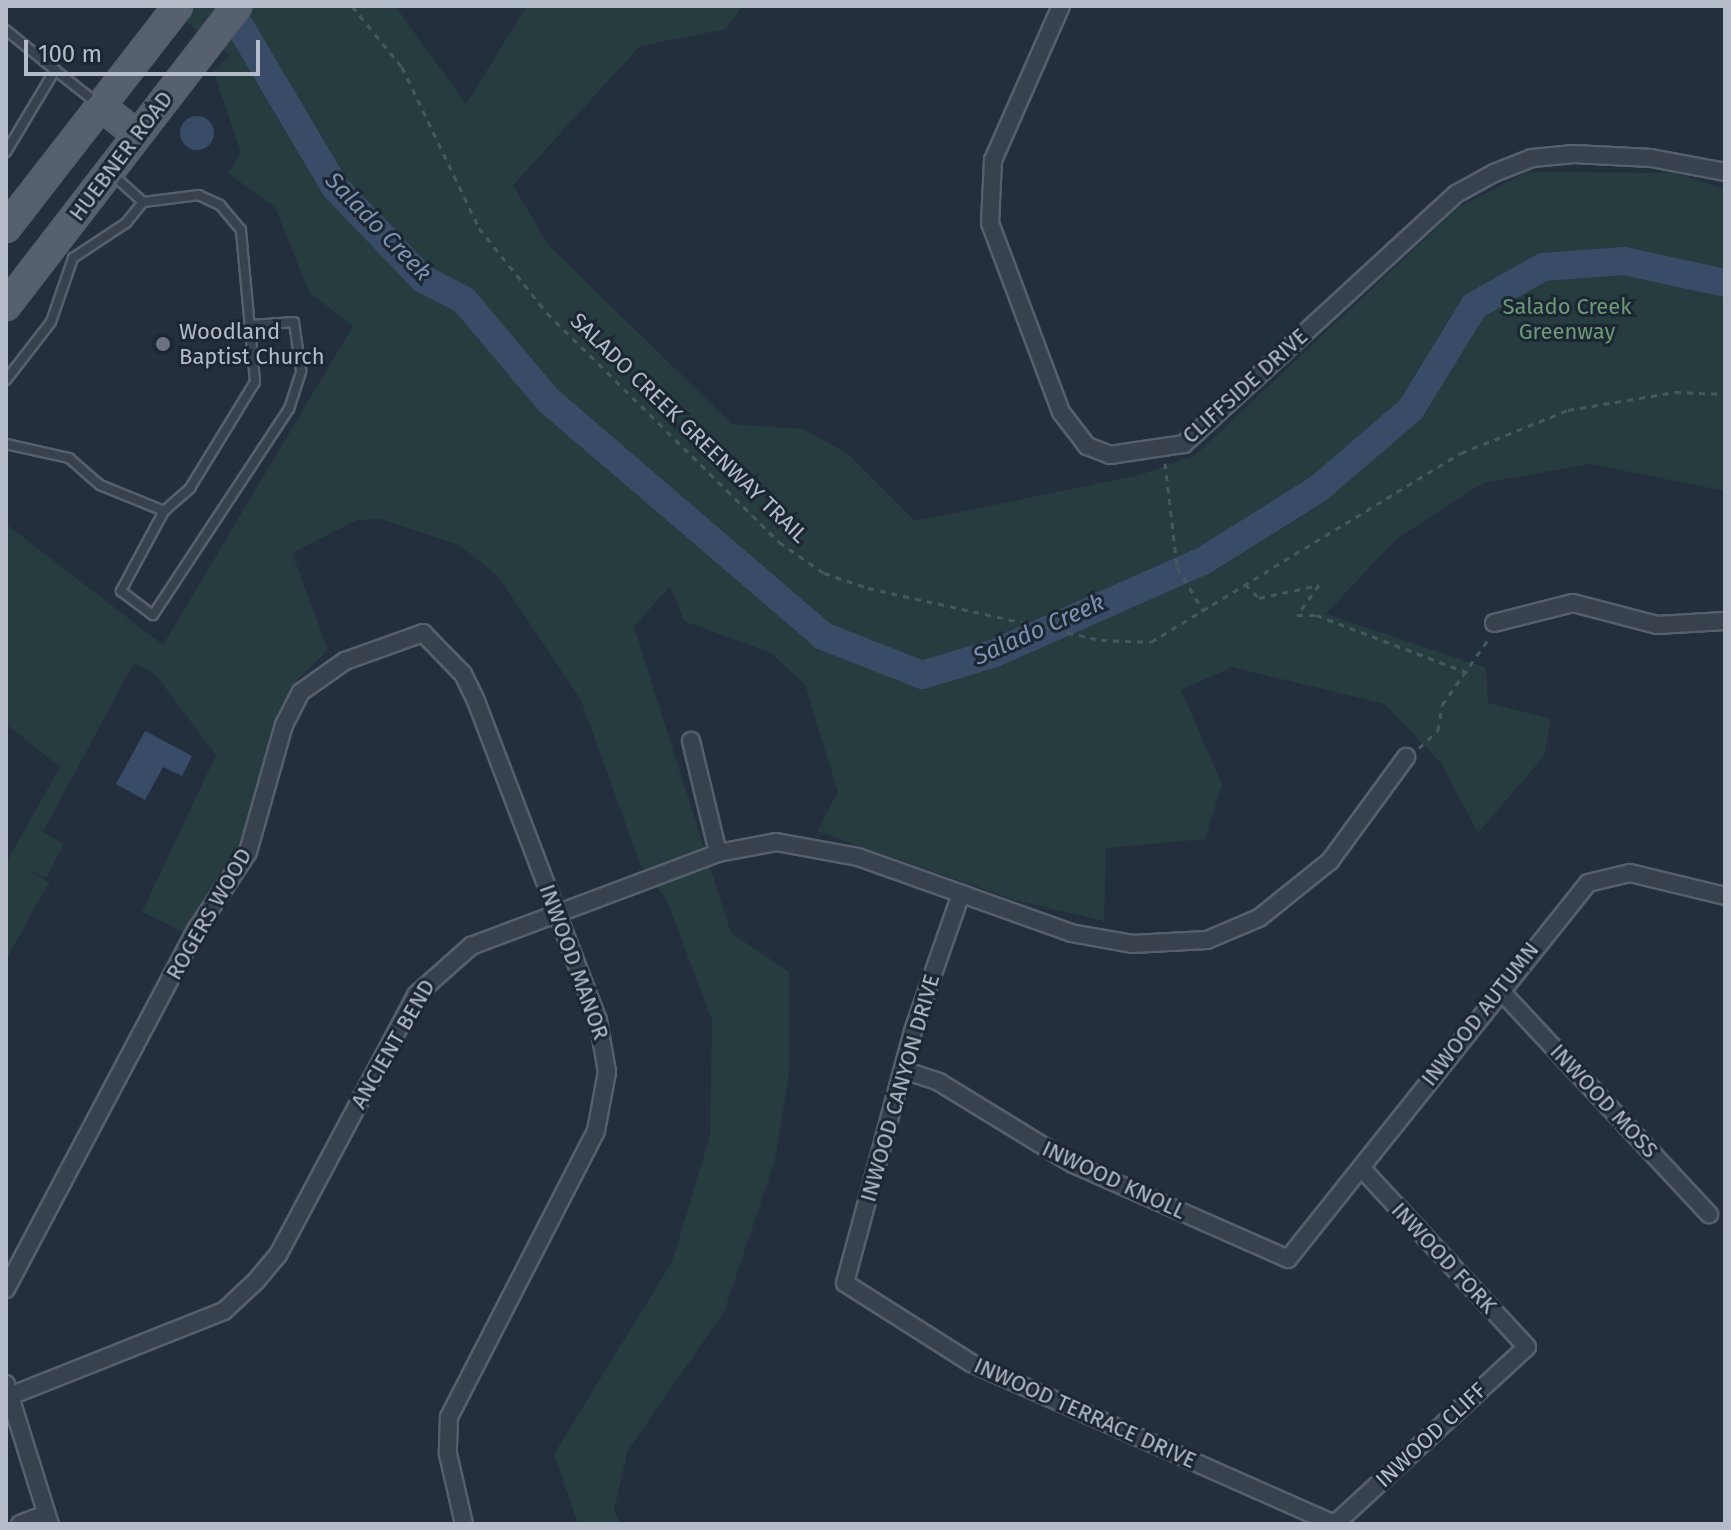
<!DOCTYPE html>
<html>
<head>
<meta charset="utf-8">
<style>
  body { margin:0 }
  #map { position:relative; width:1731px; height:1530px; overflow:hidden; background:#242f3e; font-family:"Fira Sans",sans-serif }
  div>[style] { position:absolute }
  .green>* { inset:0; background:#263c3f }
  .water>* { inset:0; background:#394c67 }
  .round { border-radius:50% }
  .river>* { height:28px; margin:-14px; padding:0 14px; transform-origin:14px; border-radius:14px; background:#394c67 }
  .path>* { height:3px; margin-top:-1.5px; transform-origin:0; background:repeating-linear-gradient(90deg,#44595c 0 6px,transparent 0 12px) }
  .roads { filter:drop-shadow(2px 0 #565f6c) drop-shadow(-2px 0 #565f6c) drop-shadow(0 2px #565f6c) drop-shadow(0 -2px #565f6c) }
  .service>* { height:8px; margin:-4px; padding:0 4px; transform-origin:4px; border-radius:4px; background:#38414e }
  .minor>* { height:16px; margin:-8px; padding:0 8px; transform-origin:8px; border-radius:8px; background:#38414e }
  .primary>* { height:26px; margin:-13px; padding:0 13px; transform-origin:13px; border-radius:13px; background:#56606e }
  .dots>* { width:22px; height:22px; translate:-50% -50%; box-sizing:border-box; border:4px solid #1d2633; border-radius:50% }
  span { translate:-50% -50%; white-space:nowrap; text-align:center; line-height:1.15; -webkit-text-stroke:6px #1d2633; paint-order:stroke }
  .street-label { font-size:22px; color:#b4bcc9 }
  .park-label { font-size:22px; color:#6b9a76 }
  .poi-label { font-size:22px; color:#b4bcc9 }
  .left { translate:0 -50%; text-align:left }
  .water-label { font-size:24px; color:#7c92b1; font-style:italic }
  .frame { position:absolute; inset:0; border:8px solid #b4bcc9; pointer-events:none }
  .scale { position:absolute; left:24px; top:40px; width:236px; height:36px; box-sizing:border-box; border:4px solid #b4bcc9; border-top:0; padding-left:10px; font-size:24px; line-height:28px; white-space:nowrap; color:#b4bcc9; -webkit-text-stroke:6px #1d2633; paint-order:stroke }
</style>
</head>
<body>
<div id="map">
  <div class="green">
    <div style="clip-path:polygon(165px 6px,395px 6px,466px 104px,527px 6px,743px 6px,726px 29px,640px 46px,513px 185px,548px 245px,732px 424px,803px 429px,847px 453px,915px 521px,1140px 475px,1195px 455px,1459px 207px,1527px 172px,1674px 173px,1725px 189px,1725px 491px,1590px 464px,1483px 483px,1396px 539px,1326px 614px,1486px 668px,1488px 703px,1551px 719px,1544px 756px,1478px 833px,1441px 763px,1385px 704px,1232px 667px,1181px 690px,1222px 784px,1205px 839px,1106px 848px,1104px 921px,1015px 900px,817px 831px,838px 792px,805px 685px,771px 653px,684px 621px,670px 586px,634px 627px,731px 933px,789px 972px,789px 1073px,775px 1160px,724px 1312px,628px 1450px,614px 1510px,620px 1524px,578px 1524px,554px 1454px,672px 1262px,710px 1136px,712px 1020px,666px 898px,642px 869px,581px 700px,498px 576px,459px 545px,381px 519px,357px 520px,292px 553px,328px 650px,296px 681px,239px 859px,185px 933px,142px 912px,216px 755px,155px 674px,134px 663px,43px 832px,64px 844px,46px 878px,24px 868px,49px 882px,6px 960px,6px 863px,60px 767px,6px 724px,6px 524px,163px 645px,353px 326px,309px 292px,275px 207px,228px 173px,241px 152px,213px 71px,230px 55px)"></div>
  </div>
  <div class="water">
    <div class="round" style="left:180px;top:116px;width:34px;height:34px"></div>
    <div style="clip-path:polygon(145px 731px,192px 756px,182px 776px,163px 767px,145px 800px,116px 784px)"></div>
  </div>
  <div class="river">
    <div style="left:228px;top:6px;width:210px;rotate:59.4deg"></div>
    <div style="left:335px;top:187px;width:127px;rotate:46.3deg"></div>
    <div style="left:423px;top:279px;width:46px;rotate:27.1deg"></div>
    <div style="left:464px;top:300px;width:131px;rotate:50deg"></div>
    <div style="left:548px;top:400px;width:362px;rotate:40.6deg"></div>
    <div style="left:823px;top:636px;width:106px;rotate:21.5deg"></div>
    <div style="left:922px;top:675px;width:76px;rotate:-16.8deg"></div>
    <div style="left:995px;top:653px;width:227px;rotate:-23.9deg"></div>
    <div style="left:1203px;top:561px;width:136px;rotate:-32.1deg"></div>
    <div style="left:1318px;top:489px;width:123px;rotate:-40.7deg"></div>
    <div style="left:1411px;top:409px;width:121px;rotate:-58.5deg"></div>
    <div style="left:1474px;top:306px;width:79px;rotate:-29.5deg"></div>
    <div style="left:1543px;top:267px;width:81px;rotate:-4.2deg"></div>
    <div style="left:1624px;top:261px;width:103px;rotate:12.3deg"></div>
  </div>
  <div class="path">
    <div style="left:352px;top:6px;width:79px;rotate:50.7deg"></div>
    <div style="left:402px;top:67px;width:178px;rotate:64.4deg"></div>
    <div style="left:479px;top:228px;width:109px;rotate:51.3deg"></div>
    <div style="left:547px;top:313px;width:326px;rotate:44.6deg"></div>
    <div style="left:779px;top:542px;width:55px;rotate:34.6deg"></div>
    <div style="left:824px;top:573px;width:46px;rotate:18.8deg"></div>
    <div style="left:868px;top:588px;width:239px;rotate:12.6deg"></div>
    <div style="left:1101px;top:640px;width:50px;rotate:2.3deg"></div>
    <div style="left:1151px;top:642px;width:363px;rotate:-31.4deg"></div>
    <div style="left:1461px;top:453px;width:115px;rotate:-21.9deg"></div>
    <div style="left:1568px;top:410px;width:109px;rotate:-9.5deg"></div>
    <div style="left:1675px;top:392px;width:50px;rotate:2.3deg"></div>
    <div style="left:1165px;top:463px;width:105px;rotate:83.4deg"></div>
    <div style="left:1177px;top:567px;width:52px;rotate:59deg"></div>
    <div style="left:1245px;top:584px;width:20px;rotate:45deg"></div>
    <div style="left:1259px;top:598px;width:61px;rotate:-12.2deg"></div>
    <div style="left:1319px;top:585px;width:37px;rotate:126deg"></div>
    <div style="left:1297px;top:615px;width:19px"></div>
    <div style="left:1316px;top:615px;width:164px;rotate:20.8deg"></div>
    <div style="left:1419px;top:748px;width:26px;rotate:-43deg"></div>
    <div style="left:1438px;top:730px;width:25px;rotate:-81deg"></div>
    <div style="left:1442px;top:705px;width:83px;rotate:-54.8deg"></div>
  </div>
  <div class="roads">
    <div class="service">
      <div style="left:6px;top:30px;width:63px;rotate:39.2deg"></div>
      <div style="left:6px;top:152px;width:96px;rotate:-59.1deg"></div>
      <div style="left:55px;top:70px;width:53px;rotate:38.2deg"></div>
      <div style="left:6px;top:380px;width:73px;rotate:-52.2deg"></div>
      <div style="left:51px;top:322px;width:68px;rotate:-71deg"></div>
      <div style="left:73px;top:258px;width:64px;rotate:-33.4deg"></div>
      <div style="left:126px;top:223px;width:27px;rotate:-51deg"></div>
      <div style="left:6px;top:444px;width:65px;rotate:12.5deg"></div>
      <div style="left:69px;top:458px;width:41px;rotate:41.1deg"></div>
      <div style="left:100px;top:485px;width:69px;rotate:22.1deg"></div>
      <div style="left:164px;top:511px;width:35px;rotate:-41deg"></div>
      <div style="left:190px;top:488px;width:124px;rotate:-58.5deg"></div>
      <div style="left:255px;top:382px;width:153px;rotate:-95.3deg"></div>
      <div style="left:241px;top:230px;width:33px;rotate:-130deg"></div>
      <div style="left:220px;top:205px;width:23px;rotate:-155deg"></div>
      <div style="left:199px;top:195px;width:56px;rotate:172.9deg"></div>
      <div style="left:143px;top:202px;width:40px;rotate:-138deg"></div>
      <div style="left:164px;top:511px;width:91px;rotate:118.3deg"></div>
      <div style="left:121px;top:591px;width:40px;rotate:37deg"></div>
      <div style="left:153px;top:615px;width:247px;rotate:-56.6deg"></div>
      <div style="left:289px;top:409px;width:40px;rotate:-72deg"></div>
      <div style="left:301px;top:371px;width:49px;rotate:-98.1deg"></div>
      <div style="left:294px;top:322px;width:42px;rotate:175.9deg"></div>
    </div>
    <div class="minor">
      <div style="left:1061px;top:6px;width:168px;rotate:113.8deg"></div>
      <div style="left:993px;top:160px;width:63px;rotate:92.7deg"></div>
      <div style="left:990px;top:223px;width:202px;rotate:69.4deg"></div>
      <div style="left:1061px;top:412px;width:43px;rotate:52.6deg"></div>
      <div style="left:1087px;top:446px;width:25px;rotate:21deg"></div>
      <div style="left:1110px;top:455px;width:75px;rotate:-8.5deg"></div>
      <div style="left:1184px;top:444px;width:369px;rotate:-42.6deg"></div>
      <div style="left:1456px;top:194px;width:43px;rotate:-28.9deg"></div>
      <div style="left:1494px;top:173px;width:41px;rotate:-21.5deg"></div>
      <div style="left:1532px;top:158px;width:42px;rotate:-5.4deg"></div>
      <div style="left:1574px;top:154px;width:77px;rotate:3deg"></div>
      <div style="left:1651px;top:158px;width:75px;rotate:10.7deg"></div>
      <div style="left:1494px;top:623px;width:81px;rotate:-14.2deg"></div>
      <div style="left:1573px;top:603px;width:87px;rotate:14.7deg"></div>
      <div style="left:1657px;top:625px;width:68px;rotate:-3.4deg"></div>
      <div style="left:691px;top:741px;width:115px;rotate:76.4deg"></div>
      <div style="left:961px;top:894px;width:145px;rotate:109.3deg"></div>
      <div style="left:913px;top:1031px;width:261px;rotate:105.1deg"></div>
      <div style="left:845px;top:1283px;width:149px;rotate:32.4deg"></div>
      <div style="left:971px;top:1363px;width:398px;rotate:23.9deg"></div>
      <div style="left:1499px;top:989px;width:308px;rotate:47deg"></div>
      <div style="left:903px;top:1070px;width:38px;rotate:18deg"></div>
      <div style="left:939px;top:1082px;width:157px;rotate:31.5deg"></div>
      <div style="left:1073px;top:1164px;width:235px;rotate:23.8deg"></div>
      <div style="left:1288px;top:1259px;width:481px;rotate:-51.4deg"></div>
      <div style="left:1588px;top:883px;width:43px;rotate:-13.4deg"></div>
      <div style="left:1630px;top:873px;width:98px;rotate:13.6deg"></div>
      <div style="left:6px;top:1289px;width:408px;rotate:-62.1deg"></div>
      <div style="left:197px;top:929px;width:92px;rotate:-56.5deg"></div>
      <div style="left:248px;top:852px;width:132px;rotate:-74.2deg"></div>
      <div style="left:284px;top:725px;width:37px;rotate:-63deg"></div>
      <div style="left:301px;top:692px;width:54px;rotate:-35.2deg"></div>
      <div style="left:345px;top:661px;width:83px;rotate:-19.7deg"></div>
      <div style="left:423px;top:633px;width:57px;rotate:45.7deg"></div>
      <div style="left:463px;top:674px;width:30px;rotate:64deg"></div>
      <div style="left:476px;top:701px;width:342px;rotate:69.1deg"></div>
      <div style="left:598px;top:1020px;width:53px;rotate:80.2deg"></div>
      <div style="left:607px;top:1072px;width:60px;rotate:100.6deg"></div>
      <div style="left:596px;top:1131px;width:322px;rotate:117.2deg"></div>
      <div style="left:449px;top:1417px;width:37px;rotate:92deg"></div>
      <div style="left:448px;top:1454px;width:72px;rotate:77.1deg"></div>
      <div style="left:6px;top:1384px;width:147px;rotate:72.6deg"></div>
      <div style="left:10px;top:1396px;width:230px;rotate:-21.7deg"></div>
      <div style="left:224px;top:1311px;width:44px;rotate:-43.2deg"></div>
      <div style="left:256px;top:1281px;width:34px;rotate:-50deg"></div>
      <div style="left:278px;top:1255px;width:294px;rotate:-62deg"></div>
      <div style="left:416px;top:995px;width:74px;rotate:-41.7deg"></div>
      <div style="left:471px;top:946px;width:264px;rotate:-20.6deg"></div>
      <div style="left:718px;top:853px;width:59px;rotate:-10.7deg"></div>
      <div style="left:776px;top:842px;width:83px;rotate:10.4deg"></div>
      <div style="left:858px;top:857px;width:226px;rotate:19.6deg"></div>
      <div style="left:1071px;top:933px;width:62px;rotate:10.2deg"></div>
      <div style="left:1132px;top:944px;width:75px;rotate:-3.1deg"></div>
      <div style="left:1207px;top:940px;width:56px;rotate:-22.9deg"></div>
      <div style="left:1259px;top:918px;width:91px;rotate:-38.8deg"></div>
      <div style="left:1330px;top:861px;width:129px;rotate:-53.8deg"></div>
      <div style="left:20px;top:1524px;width:28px;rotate:-21deg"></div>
      <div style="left:1335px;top:1524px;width:261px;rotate:-42.7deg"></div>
      <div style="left:1527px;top:1347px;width:244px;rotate:-132.8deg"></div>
    </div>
    <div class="primary">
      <div style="left:101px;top:106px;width:46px;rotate:38.9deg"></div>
      <div style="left:6px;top:228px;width:281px;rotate:-52.2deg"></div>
      <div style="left:6px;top:306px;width:379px;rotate:-52.4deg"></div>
    </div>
  </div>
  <div class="dots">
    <div style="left:163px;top:344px;background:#6b7280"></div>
  </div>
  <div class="street-label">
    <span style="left:121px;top:156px;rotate:-53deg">HUEBNER ROAD</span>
    <span style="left:1245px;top:386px;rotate:-42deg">CLIFFSIDE DRIVE</span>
    <span style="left:689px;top:428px;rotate:44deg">SALADO CREEK GREENWAY TRAIL</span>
    <span style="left:209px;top:914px;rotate:-60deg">ROGERS WOOD</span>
    <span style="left:574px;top:962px;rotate:70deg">INWOOD MANOR</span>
    <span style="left:1480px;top:1014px;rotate:-52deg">INWOOD AUTUMN</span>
    <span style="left:393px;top:1044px;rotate:-60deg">ANCIENT BEND</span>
    <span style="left:900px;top:1088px;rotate:-74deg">INWOOD CANYON DRIVE</span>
    <span style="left:1604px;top:1101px;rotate:47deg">INWOOD MOSS</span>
    <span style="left:1114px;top:1180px;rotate:25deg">INWOOD KNOLL</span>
    <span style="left:1444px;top:1258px;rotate:47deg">INWOOD FORK</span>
    <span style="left:1085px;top:1413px;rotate:24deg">INWOOD TERRACE DRIVE</span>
    <span style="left:1431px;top:1435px;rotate:-43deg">INWOOD CLIFF</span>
  </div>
  <div class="park-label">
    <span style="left:1567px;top:319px">Salado Creek<br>Greenway</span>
  </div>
  <div class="poi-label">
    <span class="left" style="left:179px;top:344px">Woodland<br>Baptist Church</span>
  </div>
  <div class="water-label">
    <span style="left:378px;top:227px;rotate:46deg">Salado Creek</span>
    <span style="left:1039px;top:630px;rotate:-24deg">Salado Creek</span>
  </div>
  <div class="frame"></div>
  <div class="scale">100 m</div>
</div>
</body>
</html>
